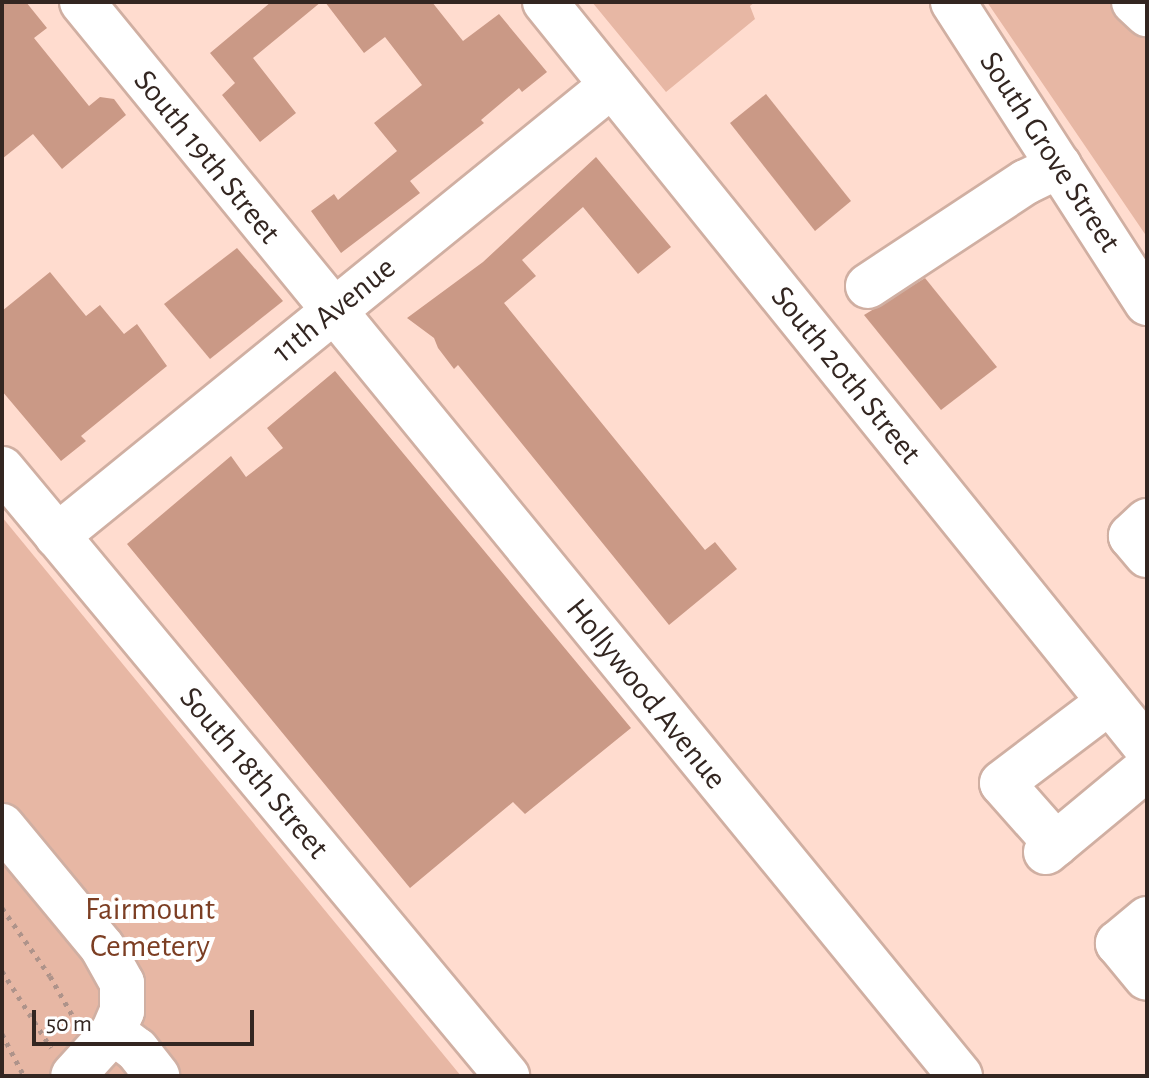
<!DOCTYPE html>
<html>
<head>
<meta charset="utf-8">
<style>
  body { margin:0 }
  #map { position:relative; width:1149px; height:1078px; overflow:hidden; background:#ffdccf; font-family:"Alegreya Sans",sans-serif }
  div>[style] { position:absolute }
  .green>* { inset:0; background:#e7b7a4 }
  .building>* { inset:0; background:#ca9986 }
  .path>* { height:5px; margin-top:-2.5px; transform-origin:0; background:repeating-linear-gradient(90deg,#ae938a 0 4px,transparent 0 10px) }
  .roads { filter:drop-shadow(2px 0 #d0afa2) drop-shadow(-2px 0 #d0afa2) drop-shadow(0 2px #d0afa2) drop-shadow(0 -2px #d0afa2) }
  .minor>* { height:44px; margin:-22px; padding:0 22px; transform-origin:22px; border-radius:22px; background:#fff }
  .major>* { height:44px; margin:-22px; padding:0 22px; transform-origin:22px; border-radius:22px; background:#fff }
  span { translate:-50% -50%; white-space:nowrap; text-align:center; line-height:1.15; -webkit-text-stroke:8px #fff; paint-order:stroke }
  .street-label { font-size:32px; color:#332621 }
  .park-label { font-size:32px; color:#7c3e23 }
  .frame { position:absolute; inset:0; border:4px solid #332621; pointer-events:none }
  .scale { position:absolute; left:32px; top:1010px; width:222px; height:36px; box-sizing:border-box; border:4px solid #332621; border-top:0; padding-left:10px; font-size:24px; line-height:28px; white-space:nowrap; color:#332621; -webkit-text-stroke:6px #fff; paint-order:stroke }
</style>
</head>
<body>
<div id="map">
  <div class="green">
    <div style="clip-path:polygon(592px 2px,755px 2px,750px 6px,755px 19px,666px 92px)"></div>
    <div style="clip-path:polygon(987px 2px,1147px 2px,1147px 238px,1147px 237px)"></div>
    <div style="clip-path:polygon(2px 517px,461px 1076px,2px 1076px)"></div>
  </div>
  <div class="building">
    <div style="clip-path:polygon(2px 2px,26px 2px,47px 28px,34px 38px,89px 106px,100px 97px,114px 99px,126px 115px,62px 169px,33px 134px,2px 159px)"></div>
    <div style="clip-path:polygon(271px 2px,321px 2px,253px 58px,296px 113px,260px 142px,222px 95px,235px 83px,210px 53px)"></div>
    <div style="clip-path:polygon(325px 2px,432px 2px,463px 41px,499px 14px,547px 72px,522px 92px,519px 88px,481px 120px,484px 123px,410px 181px,420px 193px,341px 253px,311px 211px,334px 194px,338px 200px,397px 151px,374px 123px,422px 85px,385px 37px,364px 53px)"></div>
    <div style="clip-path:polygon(766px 94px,851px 201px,815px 231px,730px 123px)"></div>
    <div style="clip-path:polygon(596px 157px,671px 247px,638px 274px,583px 207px,522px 260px,536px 276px,504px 303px,705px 550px,715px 542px,737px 569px,669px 625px,458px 365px,454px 369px,438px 348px,434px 338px,407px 318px,483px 262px)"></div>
    <div style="clip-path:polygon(237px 248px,283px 301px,210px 359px,164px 304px)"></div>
    <div style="clip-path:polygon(50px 272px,86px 316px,100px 305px,124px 334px,137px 324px,167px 366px,81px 436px,86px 441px,61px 461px,2px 391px,2px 311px)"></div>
    <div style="clip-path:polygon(925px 278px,997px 367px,941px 410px,864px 315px)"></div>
    <div style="clip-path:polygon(335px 371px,631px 728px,525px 814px,513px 802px,410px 888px,127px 544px,231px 456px,246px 477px,283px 448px,267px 428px)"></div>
  </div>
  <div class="path">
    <div style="left:2px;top:908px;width:83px;rotate:54.8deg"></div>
    <div style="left:50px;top:976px;width:51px;rotate:60.4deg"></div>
    <div style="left:2px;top:971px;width:91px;rotate:57.5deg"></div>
    <div style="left:2px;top:1034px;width:47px;rotate:62.4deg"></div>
  </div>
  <div class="roads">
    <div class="minor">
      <div style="left:82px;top:2px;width:1387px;rotate:50.73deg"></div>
      <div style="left:545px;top:2px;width:959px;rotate:51.1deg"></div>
      <div style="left:1134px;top:2px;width:18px;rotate:43deg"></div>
      <div style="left:868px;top:286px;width:189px;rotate:-33.4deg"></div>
      <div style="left:1026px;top:182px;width:37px;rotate:-26deg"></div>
      <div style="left:2px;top:469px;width:790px;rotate:50.24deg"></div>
      <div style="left:1147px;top:521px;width:22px;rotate:137deg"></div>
      <div style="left:1131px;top:536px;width:25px;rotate:50deg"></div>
      <div style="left:57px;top:536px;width:715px;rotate:-39.1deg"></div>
      <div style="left:2px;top:826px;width:157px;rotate:50.4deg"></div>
      <div style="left:102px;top:947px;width:41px;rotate:60.9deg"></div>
      <div style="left:122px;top:983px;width:28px;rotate:90deg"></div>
      <div style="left:122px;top:1011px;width:23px;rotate:113deg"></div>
      <div style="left:113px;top:1032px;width:59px;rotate:132.3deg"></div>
      <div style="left:1056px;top:844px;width:81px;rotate:-131.5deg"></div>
      <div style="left:1002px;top:783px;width:134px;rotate:-37.1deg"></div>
      <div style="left:1046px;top:852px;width:131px;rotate:-39.7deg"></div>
      <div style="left:1147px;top:919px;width:38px;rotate:140deg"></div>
      <div style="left:1118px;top:943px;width:45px;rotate:50.4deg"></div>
      <div style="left:113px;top:1032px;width:30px;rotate:37deg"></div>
      <div style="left:137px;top:1050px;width:33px;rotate:52deg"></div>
    </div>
    <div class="major">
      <div style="left:953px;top:2px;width:358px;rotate:57.2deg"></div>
    </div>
  </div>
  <div class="street-label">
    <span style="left:1050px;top:152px;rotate:57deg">South Grove Street</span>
    <span style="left:207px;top:157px;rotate:51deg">South 19th Street</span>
    <span style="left:334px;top:310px;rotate:-39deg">11th Avenue</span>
    <span style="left:846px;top:375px;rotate:51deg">South 20th Street</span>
    <span style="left:646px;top:694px;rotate:51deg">Hollywood Avenue</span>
    <span style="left:254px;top:773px;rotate:50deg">South 18th Street</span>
  </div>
  <div class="park-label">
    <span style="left:150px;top:928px">Fairmount<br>Cemetery</span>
  </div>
  <div class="frame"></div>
  <div class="scale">50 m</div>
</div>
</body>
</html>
